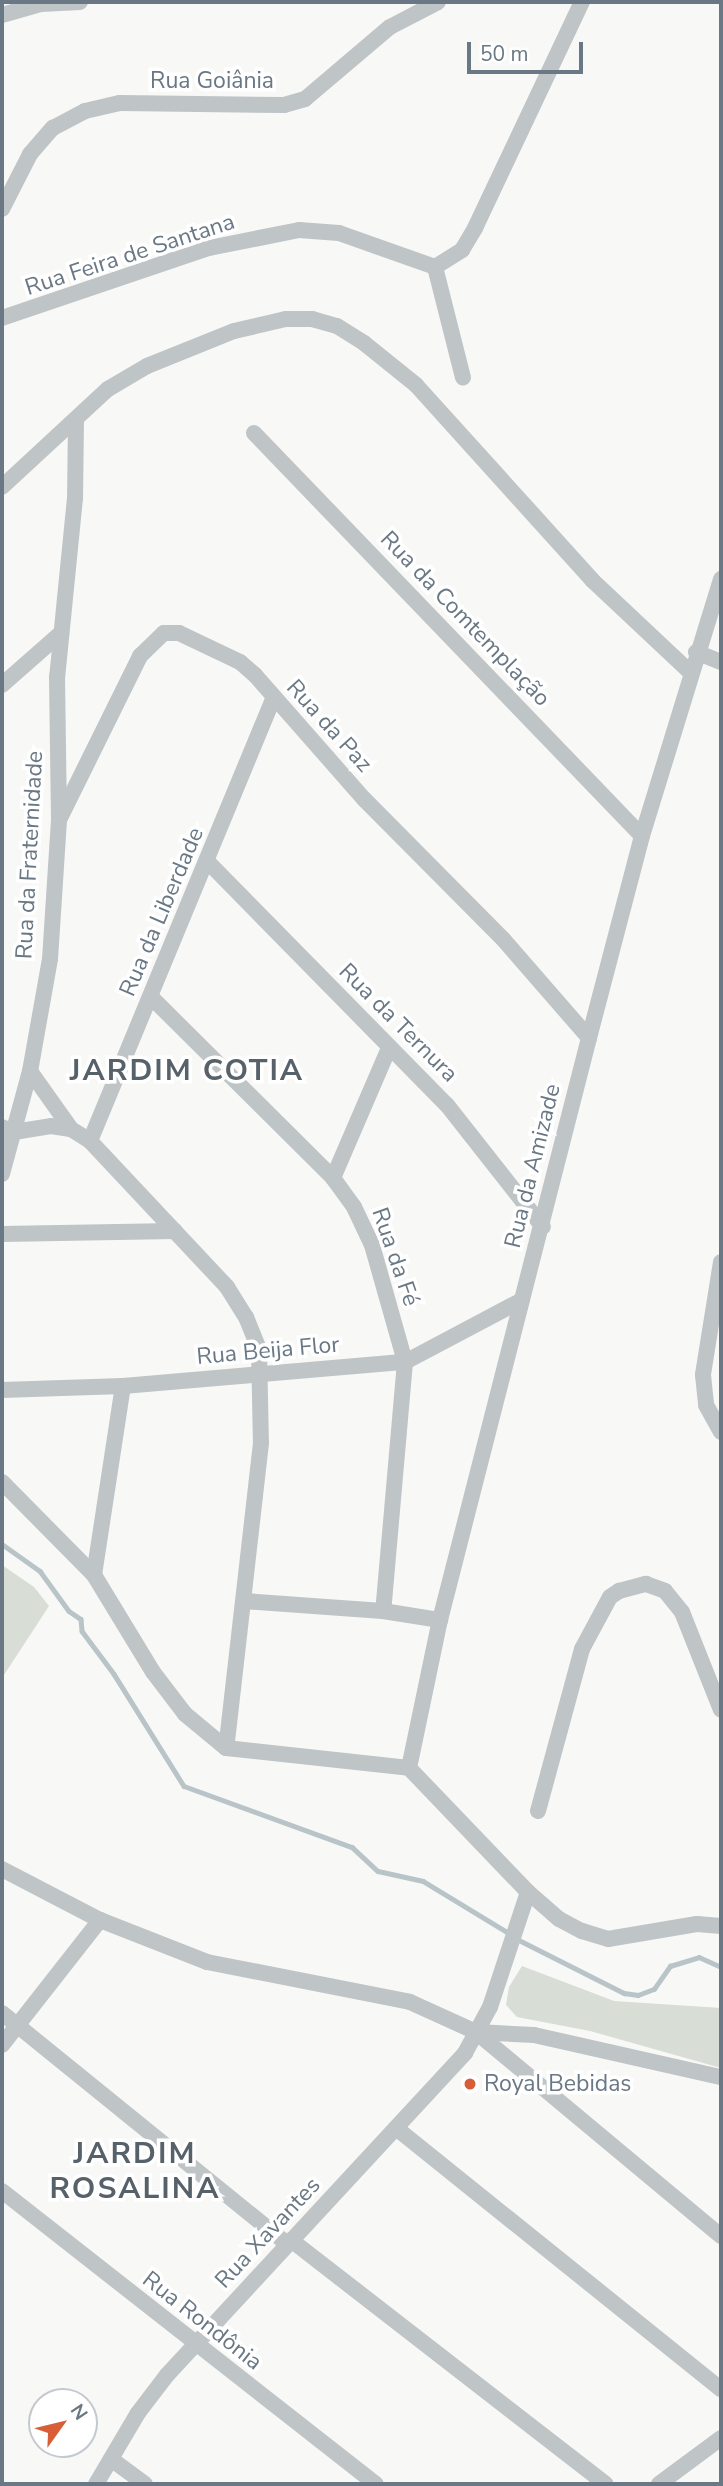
<!DOCTYPE html>
<html>
<head>
<meta charset="utf-8">
<style>
  body { margin:0 }
  #map { position:relative; width:723px; height:2486px; overflow:hidden; background:#f8f8f6; font-family:"Nunito Sans",sans-serif }
  div>[style] { position:absolute }
  .green>* { inset:0; background:#d8ddd5 }
  .stream>* { height:4.5px; margin:-2.25px; padding:0 2.25px; transform-origin:2.25px; border-radius:2.25px; background:#b9c4c8 }
  .street>* { height:16px; margin:-8px; padding:0 8px; transform-origin:8px; border-radius:8px; background:#bfc4c7 }
  .dots>* { width:19px; height:19px; translate:-50% -50%; box-sizing:border-box; border:4px solid #fff; border-radius:50% }
  span { translate:-50% -50%; white-space:nowrap; text-align:center; line-height:1.15; -webkit-text-stroke:7px #fff; paint-order:stroke }
  .street-label { font-size:23px; color:#697884 }
  .poi-label { font-size:23px; color:#697884 }
  .left { translate:0 -50%; text-align:left }
  .district-label { font-size:30px; color:#57616a; font-weight:700; letter-spacing:2px }
  .frame { position:absolute; inset:0; border:4px solid #697884; pointer-events:none }
  .north { position:absolute; left:28px; top:2388px; width:70px; height:70px; box-sizing:border-box; background:#fff; border:2px solid #c3c9ce; border-radius:50%; rotate:56deg; font-size:19px; font-weight:700; line-height:28px; text-align:center; color:#697884 }
  .north::after { content:''; display:block; margin:auto; width:24px; height:32px; background:#d75e37; clip-path:polygon(50% 0,100% 100%,50% 72%,0 100%) }
  .scale { position:absolute; left:467px; top:42px; width:116px; height:32px; box-sizing:border-box; border:4px solid #697884; border-top:0; padding-left:9px; font-size:21px; line-height:24px; white-space:nowrap; color:#697884; -webkit-text-stroke:5px #fff; paint-order:stroke }
</style>
</head>
<body>
<div id="map">
  <div class="green">
    <div style="clip-path:polygon(2px 1565px,34px 1587px,49px 1606px,2px 1678px)"></div>
    <div style="clip-path:polygon(522px 1966px,614px 2001px,721px 2008px,721px 2068px,590px 2031px,517px 2017px,506px 2005px,509px 1987px)"></div>
  </div>
  <div class="stream">
    <div style="left:2px;top:1544px;width:47px;rotate:35.4deg"></div>
    <div style="left:40px;top:1571px;width:49px;rotate:54.1deg"></div>
    <div style="left:69px;top:1611px;width:14px;rotate:34deg"></div>
    <div style="left:81px;top:1619px;width:12px;rotate:85deg"></div>
    <div style="left:82px;top:1631px;width:54px;rotate:53.3deg"></div>
    <div style="left:114px;top:1674px;width:132px;rotate:58deg"></div>
    <div style="left:184px;top:1786px;width:179px;rotate:20deg"></div>
    <div style="left:352px;top:1847px;width:35px;rotate:43deg"></div>
    <div style="left:378px;top:1871px;width:46px;rotate:12.5deg"></div>
    <div style="left:423px;top:1881px;width:102px;rotate:31.3deg"></div>
    <div style="left:517px;top:1939px;width:120px;rotate:26.8deg"></div>
    <div style="left:624px;top:1993px;width:14px;rotate:8deg"></div>
    <div style="left:638px;top:1995px;width:17px;rotate:-21deg"></div>
    <div style="left:654px;top:1989px;width:28px;rotate:-55deg"></div>
    <div style="left:670px;top:1966px;width:30px;rotate:-17deg"></div>
    <div style="left:699px;top:1957px;width:24px;rotate:24deg"></div>
  </div>
  <div class="street">
    <div style="left:2px;top:15px;width:41px;rotate:-15.8deg"></div>
    <div style="left:41px;top:4px;width:39px;rotate:-3deg"></div>
    <div style="left:2px;top:209px;width:62px;rotate:-63deg"></div>
    <div style="left:30px;top:154px;width:35px;rotate:-49deg"></div>
    <div style="left:53px;top:128px;width:36px;rotate:-28deg"></div>
    <div style="left:85px;top:111px;width:36px;rotate:-13deg"></div>
    <div style="left:120px;top:103px;width:164px;rotate:0.7deg"></div>
    <div style="left:284px;top:105px;width:22px;rotate:-16deg"></div>
    <div style="left:305px;top:99px;width:111px;rotate:-40.3deg"></div>
    <div style="left:390px;top:27px;width:54px;rotate:-27.5deg"></div>
    <div style="left:435px;top:267px;width:32px;rotate:-32deg"></div>
    <div style="left:462px;top:250px;width:26px;rotate:-59deg"></div>
    <div style="left:475px;top:228px;width:250px;rotate:-64.7deg"></div>
    <div style="left:435px;top:267px;width:114px;rotate:75.8deg"></div>
    <div style="left:2px;top:318px;width:219px;rotate:-18.7deg"></div>
    <div style="left:209px;top:248px;width:92px;rotate:-11.3deg"></div>
    <div style="left:299px;top:230px;width:40px;rotate:4.3deg"></div>
    <div style="left:339px;top:233px;width:102px;rotate:19.5deg"></div>
    <div style="left:76px;top:419px;width:79px;rotate:90.7deg"></div>
    <div style="left:75px;top:498px;width:180px;rotate:95.7deg"></div>
    <div style="left:57px;top:677px;width:143px;rotate:89.2deg"></div>
    <div style="left:59px;top:820px;width:139px;rotate:93.7deg"></div>
    <div style="left:50px;top:959px;width:114px;rotate:100.1deg"></div>
    <div style="left:30px;top:1071px;width:71px;rotate:54.7deg"></div>
    <div style="left:71px;top:1129px;width:22px;rotate:32deg"></div>
    <div style="left:90px;top:1141px;width:200px;rotate:46.8deg"></div>
    <div style="left:227px;top:1287px;width:36px;rotate:58deg"></div>
    <div style="left:246px;top:1317px;width:35px;rotate:68deg"></div>
    <div style="left:259px;top:1350px;width:93px;rotate:88.8deg"></div>
    <div style="left:261px;top:1443px;width:307px;rotate:96.5deg"></div>
    <div style="left:254px;top:433px;width:559px;rotate:46.09deg"></div>
    <div style="left:2px;top:487px;width:144px;rotate:-42.8deg"></div>
    <div style="left:108px;top:389px;width:45px;rotate:-30.5deg"></div>
    <div style="left:147px;top:366px;width:94px;rotate:-21.9deg"></div>
    <div style="left:234px;top:331px;width:53px;rotate:-13deg"></div>
    <div style="left:286px;top:319px;width:26px"></div>
    <div style="left:312px;top:319px;width:26px;rotate:16deg"></div>
    <div style="left:337px;top:326px;width:32px;rotate:32deg"></div>
    <div style="left:364px;top:343px;width:67px;rotate:38.9deg"></div>
    <div style="left:416px;top:385px;width:263px;rotate:47.9deg"></div>
    <div style="left:592px;top:580px;width:134px;rotate:43.2deg"></div>
    <div style="left:696px;top:652px;width:27px;rotate:22deg"></div>
    <div style="left:2px;top:685px;width:79px;rotate:-41.4deg"></div>
    <div style="left:60px;top:818px;width:181px;rotate:-63.7deg"></div>
    <div style="left:140px;top:656px;width:33px;rotate:-44deg"></div>
    <div style="left:164px;top:633px;width:15px"></div>
    <div style="left:179px;top:633px;width:68px;rotate:25.4deg"></div>
    <div style="left:240px;top:662px;width:20px;rotate:41deg"></div>
    <div style="left:255px;top:675px;width:165px;rotate:48.7deg"></div>
    <div style="left:364px;top:799px;width:197px;rotate:45.2deg"></div>
    <div style="left:503px;top:939px;width:131px;rotate:49deg"></div>
    <div style="left:209px;top:863px;width:339px;rotate:45.5deg"></div>
    <div style="left:447px;top:1105px;width:155px;rotate:51.8deg"></div>
    <div style="left:151px;top:997px;width:257px;rotate:44.8deg"></div>
    <div style="left:333px;top:1178px;width:36px;rotate:54deg"></div>
    <div style="left:354px;top:1207px;width:42px;rotate:64.7deg"></div>
    <div style="left:372px;top:1245px;width:122px;rotate:74.2deg"></div>
    <div style="left:405px;top:1362px;width:250px;rotate:95deg"></div>
    <div style="left:2px;top:1127px;width:13px;rotate:23deg"></div>
    <div style="left:14px;top:1132px;width:37px;rotate:-9deg"></div>
    <div style="left:51px;top:1126px;width:20px;rotate:9deg"></div>
    <div style="left:90px;top:1141px;width:477px;rotate:-67.5deg"></div>
    <div style="left:2px;top:1174px;width:107px;rotate:-74.8deg"></div>
    <div style="left:333px;top:1178px;width:142px;rotate:-66.7deg"></div>
    <div style="left:2px;top:1234px;width:173px;rotate:-1deg"></div>
    <div style="left:721px;top:1262px;width:114px;rotate:99.1deg"></div>
    <div style="left:703px;top:1375px;width:30px;rotate:84deg"></div>
    <div style="left:706px;top:1405px;width:31px;rotate:61deg"></div>
    <div style="left:2px;top:1390px;width:121px;rotate:-1.9deg"></div>
    <div style="left:123px;top:1386px;width:283px;rotate:-4.9deg"></div>
    <div style="left:405px;top:1362px;width:132px;rotate:-27.9deg"></div>
    <div style="left:2px;top:1482px;width:131px;rotate:45.3deg"></div>
    <div style="left:94px;top:1575px;width:114px;rotate:58.7deg"></div>
    <div style="left:153px;top:1672px;width:53px;rotate:52.7deg"></div>
    <div style="left:185px;top:1714px;width:53px;rotate:39.7deg"></div>
    <div style="left:226px;top:1748px;width:184px;rotate:6.2deg"></div>
    <div style="left:409px;top:1768px;width:172px;rotate:46.2deg"></div>
    <div style="left:528px;top:1892px;width:41px;rotate:41.1deg"></div>
    <div style="left:559px;top:1919px;width:26px;rotate:28deg"></div>
    <div style="left:582px;top:1931px;width:27px;rotate:17deg"></div>
    <div style="left:608px;top:1939px;width:90px;rotate:-9.6deg"></div>
    <div style="left:697px;top:1924px;width:24px;rotate:5deg"></div>
    <div style="left:94px;top:1575px;width:191px;rotate:-81.3deg"></div>
    <div style="left:244px;top:1601px;width:139px;rotate:4.1deg"></div>
    <div style="left:383px;top:1611px;width:58px;rotate:9deg"></div>
    <div style="left:409px;top:1768px;width:151px;rotate:-78.2deg"></div>
    <div style="left:440px;top:1620px;width:601px;rotate:-75.64deg"></div>
    <div style="left:589px;top:1038px;width:209px;rotate:-75.3deg"></div>
    <div style="left:642px;top:836px;width:269px;rotate:-72.9deg"></div>
    <div style="left:538px;top:1811px;width:168px;rotate:-74.8deg"></div>
    <div style="left:582px;top:1649px;width:59px;rotate:-61.7deg"></div>
    <div style="left:610px;top:1597px;width:11px;rotate:-34deg"></div>
    <div style="left:619px;top:1591px;width:28px;rotate:-15deg"></div>
    <div style="left:646px;top:1584px;width:20px;rotate:20deg"></div>
    <div style="left:665px;top:1591px;width:27px;rotate:51deg"></div>
    <div style="left:682px;top:1612px;width:105px;rotate:68.3deg"></div>
    <div style="left:2px;top:1869px;width:110px;rotate:27.5deg"></div>
    <div style="left:100px;top:1920px;width:115px;rotate:21.4deg"></div>
    <div style="left:207px;top:1962px;width:207px;rotate:11.1deg"></div>
    <div style="left:410px;top:2002px;width:72px;rotate:24.4deg"></div>
    <div style="left:476px;top:2032px;width:58px;rotate:3deg"></div>
    <div style="left:534px;top:2035px;width:192px;rotate:12.7deg"></div>
    <div style="left:2px;top:2013px;width:367px;rotate:39deg"></div>
    <div style="left:476px;top:2032px;width:319px;rotate:39.8deg"></div>
    <div style="left:2px;top:2045px;width:159px;rotate:-51.9deg"></div>
    <div style="left:396px;top:2128px;width:417px;rotate:38.8deg"></div>
    <div style="left:2px;top:2191px;width:475px;rotate:38.1deg"></div>
    <div style="left:291px;top:2240px;width:398px;rotate:37.8deg"></div>
    <div style="left:111px;top:2459px;width:42px;rotate:36.3deg"></div>
    <div style="left:96px;top:2484px;width:82px;rotate:-59.4deg"></div>
    <div style="left:138px;top:2413px;width:48px;rotate:-52.7deg"></div>
    <div style="left:167px;top:2375px;width:439px;rotate:-47.2deg"></div>
    <div style="left:465px;top:2053px;width:52px;rotate:-61.5deg"></div>
    <div style="left:490px;top:2007px;width:121px;rotate:-71.7deg"></div>
    <div style="left:659px;top:2484px;width:77px;rotate:-36.6deg"></div>
  </div>
  <div class="dots">
    <div style="left:470px;top:2084px;background:#d75e37"></div>
  </div>
  <div class="street-label">
    <span style="left:212px;top:81px">Rua Goiânia</span>
    <span style="left:130px;top:255px;rotate:-18deg">Rua Feira de Santana</span>
    <span style="left:465px;top:619px;rotate:46deg">Rua da Comtemplação</span>
    <span style="left:329px;top:726px;rotate:48deg">Rua da Paz</span>
    <span style="left:30px;top:855px;rotate:-87deg">Rua da Fraternidade</span>
    <span style="left:162px;top:912px;rotate:-67deg">Rua da Liberdade</span>
    <span style="left:398px;top:1023px;rotate:45deg">Rua da Ternura</span>
    <span style="left:533px;top:1166px;rotate:-76deg">Rua da Amizade</span>
    <span style="left:395px;top:1257px;rotate:71deg">Rua da Fé</span>
    <span style="left:268px;top:1351px;rotate:-5deg">Rua Beija Flor</span>
    <span style="left:268px;top:2233px;rotate:-47deg">Rua Xavantes</span>
    <span style="left:202px;top:2321px;rotate:38deg">Rua Rondônia</span>
  </div>
  <div class="poi-label">
    <span class="left" style="left:484px;top:2084px">Royal Bebidas</span>
  </div>
  <div class="district-label">
    <span style="left:187px;top:1071px">JARDIM COTIA</span>
    <span style="left:135px;top:2171px">JARDIM<br>ROSALINA</span>
  </div>
  <div class="frame"></div>
  <div class="north">N</div>
  <div class="scale">50 m</div>
</div>
</body>
</html>
